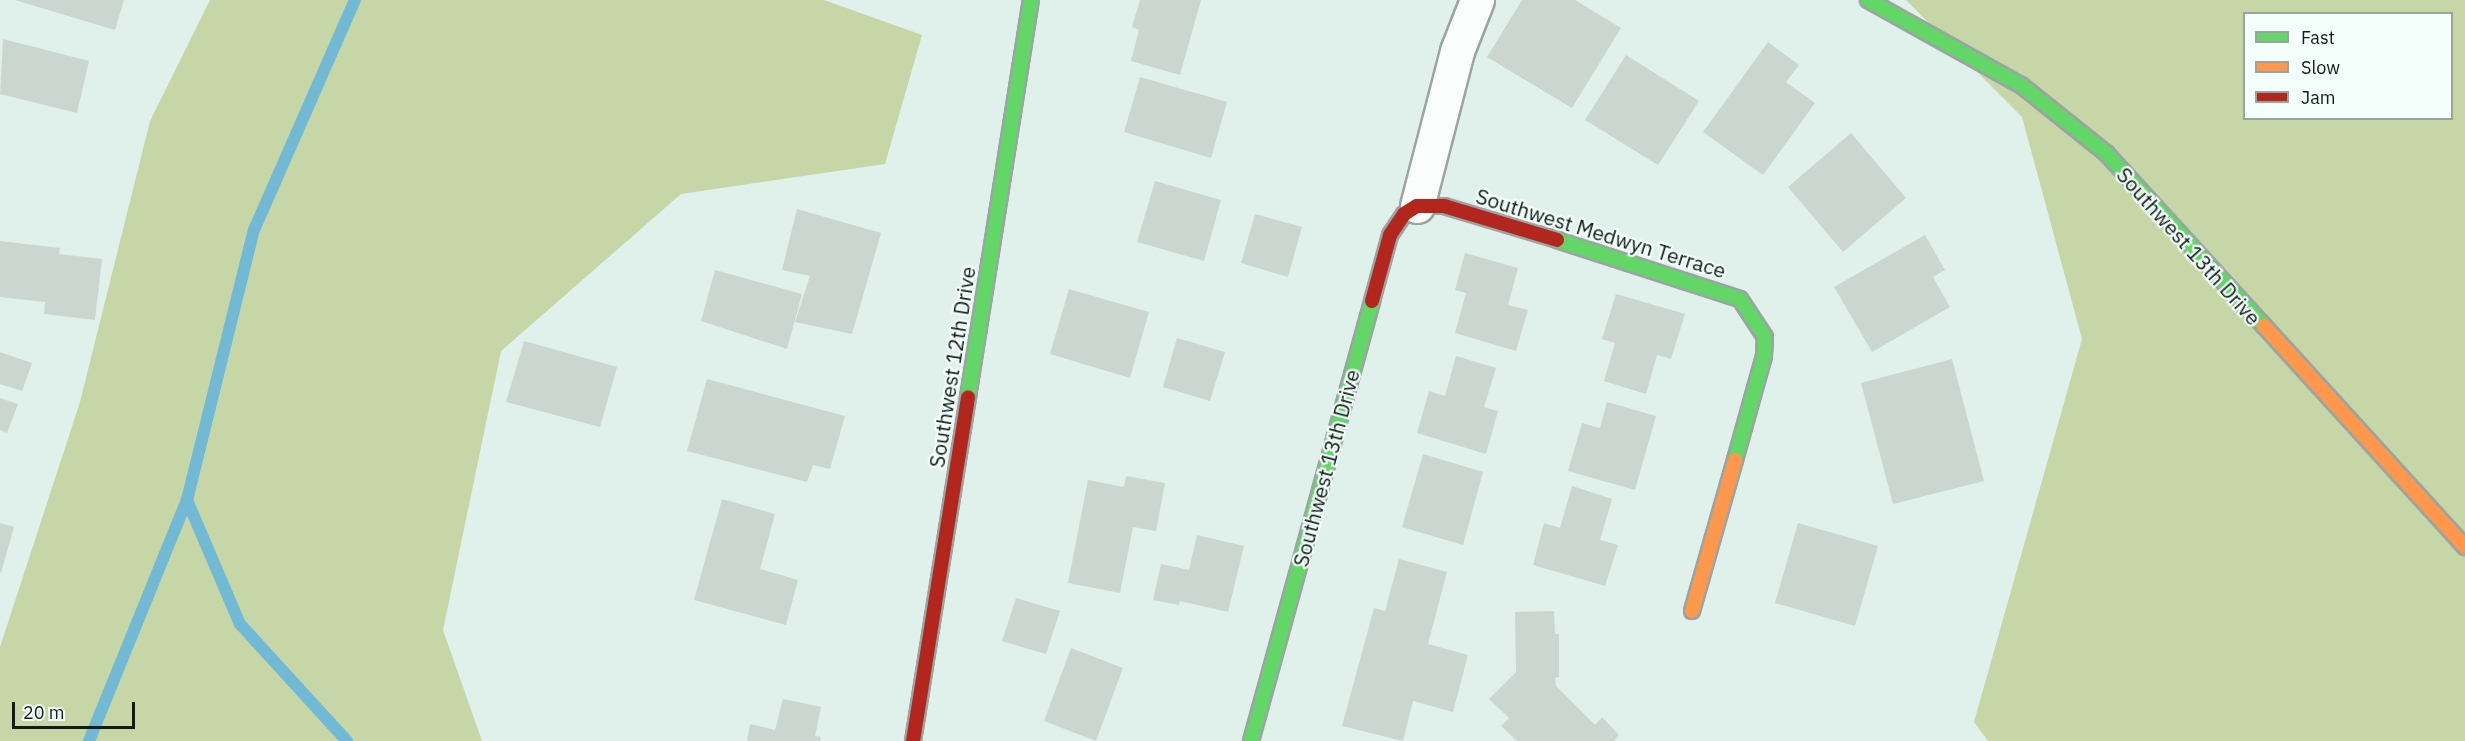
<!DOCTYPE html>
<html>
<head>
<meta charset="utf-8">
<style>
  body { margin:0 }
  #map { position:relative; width:2465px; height:741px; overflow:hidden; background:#e0f0eb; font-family:"IBM Plex Sans",sans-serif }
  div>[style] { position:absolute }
  .forest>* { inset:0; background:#c6d6a6 }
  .stream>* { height:12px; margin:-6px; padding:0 6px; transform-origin:6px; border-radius:6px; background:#71b9d5 }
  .building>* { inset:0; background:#cbd6d1 }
  .roads { filter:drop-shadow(2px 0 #9aa5a2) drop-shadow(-2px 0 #9aa5a2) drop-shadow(0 2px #9aa5a2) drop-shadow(0 -2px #9aa5a2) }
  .street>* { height:33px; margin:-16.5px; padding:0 16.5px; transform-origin:16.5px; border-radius:16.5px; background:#fafdfc }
  .fast>* { height:14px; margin:-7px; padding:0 7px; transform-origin:7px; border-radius:7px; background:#63d668 }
  .slow>* { height:14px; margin:-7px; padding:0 7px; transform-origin:7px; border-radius:7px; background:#ff974d }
  .jam>* { height:14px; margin:-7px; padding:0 7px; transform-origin:7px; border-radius:7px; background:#b3261e }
  span { translate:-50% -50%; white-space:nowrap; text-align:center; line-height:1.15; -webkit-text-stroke:4.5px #f4fffb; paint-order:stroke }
  .street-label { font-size:21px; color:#111b18 }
  .legend { position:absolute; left:2243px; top:12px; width:210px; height:108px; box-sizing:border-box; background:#f4fffb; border:2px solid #99a4a0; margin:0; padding:8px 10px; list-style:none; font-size:18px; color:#111b18 }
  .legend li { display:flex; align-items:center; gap:12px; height:30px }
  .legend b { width:30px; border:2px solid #99a4a0 }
  .scale { position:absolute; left:12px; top:702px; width:123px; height:27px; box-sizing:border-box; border:3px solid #111b18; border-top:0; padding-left:8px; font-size:18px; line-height:21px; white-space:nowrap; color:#111b18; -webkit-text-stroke:4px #f4fffb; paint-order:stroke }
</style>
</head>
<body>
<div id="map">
  <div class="forest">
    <div style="clip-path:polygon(210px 0,824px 0,922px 35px,885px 164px,681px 194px,501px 351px,443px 630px,482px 741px,0 741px,0 647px,80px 402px,150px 121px)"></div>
    <div style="clip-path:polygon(evenodd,1906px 0,2465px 0,2465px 741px,1988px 741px,1974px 722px,2082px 339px,2022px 117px,1906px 0,2244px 14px,2452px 14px,2452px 118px,2244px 118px,2244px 14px)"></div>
  </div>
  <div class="stream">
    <div style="left:187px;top:500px;width:135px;rotate:66.9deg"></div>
    <div style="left:240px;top:624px;width:159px;rotate:47.6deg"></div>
    <div style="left:89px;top:741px;width:260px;rotate:-67.9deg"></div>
    <div style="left:187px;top:500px;width:278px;rotate:-76.1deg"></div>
    <div style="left:254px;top:230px;width:251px;rotate:-66.3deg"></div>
  </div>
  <div class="building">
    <div style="clip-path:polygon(15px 0,124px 0,115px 30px)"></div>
    <div style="clip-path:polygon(1140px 0,1201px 0,1180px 75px,1131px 61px,1139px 30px,1132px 27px)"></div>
    <div style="clip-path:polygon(1522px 0,1575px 0,1621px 28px,1572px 108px,1487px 57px)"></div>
    <div style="clip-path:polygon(3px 39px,89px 61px,77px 113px,0 94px)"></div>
    <div style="clip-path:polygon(1768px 42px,1799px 65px,1786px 82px,1815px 103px,1763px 175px,1703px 132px)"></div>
    <div style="clip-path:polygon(1626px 55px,1699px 101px,1658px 165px,1585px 120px)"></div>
    <div style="clip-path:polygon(1140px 77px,1227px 102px,1211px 158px,1124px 132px)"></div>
    <div style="clip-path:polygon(1851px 133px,1906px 198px,1843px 252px,1788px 187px)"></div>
    <div style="clip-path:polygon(1155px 181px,1221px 200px,1204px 261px,1137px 242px)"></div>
    <div style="clip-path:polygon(797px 209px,881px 233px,852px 334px,795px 322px,810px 276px,782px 270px)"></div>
    <div style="clip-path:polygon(1255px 214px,1302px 227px,1288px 277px,1241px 263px)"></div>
    <div style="clip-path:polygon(1925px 235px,1945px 270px,1933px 277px,1950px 307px,1872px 352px,1834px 287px)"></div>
    <div style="clip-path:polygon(0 241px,60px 248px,59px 254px,102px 259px,95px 320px,44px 314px,45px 302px,0 297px)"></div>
    <div style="clip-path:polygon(1465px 253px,1518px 268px,1508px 305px,1528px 310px,1516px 351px,1455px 333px,1466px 293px,1455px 290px)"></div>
    <div style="clip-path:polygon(715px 270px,802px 294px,787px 349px,701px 321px)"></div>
    <div style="clip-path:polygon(1069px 289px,1149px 312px,1130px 378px,1050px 354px)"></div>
    <div style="clip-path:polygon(1616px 294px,1685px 314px,1671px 359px,1657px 355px,1646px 394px,1604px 381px,1615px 343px,1602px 339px)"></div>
    <div style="clip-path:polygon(1177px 338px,1225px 352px,1210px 401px,1163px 387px)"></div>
    <div style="clip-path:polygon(524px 341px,617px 367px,600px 427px,506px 402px)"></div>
    <div style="clip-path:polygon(0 352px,32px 363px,22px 391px,0 384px)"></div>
    <div style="clip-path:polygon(1456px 356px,1496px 368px,1484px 407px,1498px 411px,1486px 454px,1417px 433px,1429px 391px,1445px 396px)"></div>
    <div style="clip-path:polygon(1952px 359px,1984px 481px,1893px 504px,1861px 383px)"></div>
    <div style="clip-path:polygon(707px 379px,845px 416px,830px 469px,813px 465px,807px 482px,687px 451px)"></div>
    <div style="clip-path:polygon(0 398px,18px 404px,7px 433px,0 430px)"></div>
    <div style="clip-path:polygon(1607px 402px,1656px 416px,1635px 490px,1568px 471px,1582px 423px,1600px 428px)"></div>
    <div style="clip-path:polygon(1423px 454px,1483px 472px,1463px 545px,1402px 527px)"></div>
    <div style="clip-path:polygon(1126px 476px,1165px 483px,1156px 531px,1133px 527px,1120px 593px,1068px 583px,1088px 480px,1124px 487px)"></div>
    <div style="clip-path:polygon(1572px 486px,1612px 499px,1600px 540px,1618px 545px,1605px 586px,1533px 565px,1544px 523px,1560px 528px)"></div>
    <div style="clip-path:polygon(722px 499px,775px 514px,760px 569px,798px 580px,786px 625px,694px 600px)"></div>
    <div style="clip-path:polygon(0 523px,14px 527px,1px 573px,0 572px)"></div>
    <div style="clip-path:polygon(1798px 523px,1878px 546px,1855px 626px,1775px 603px)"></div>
    <div style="clip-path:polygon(1197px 535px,1244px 546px,1228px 612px,1180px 601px,1179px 605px,1153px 600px,1161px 564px,1189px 570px)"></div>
    <div style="clip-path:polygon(1399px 559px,1447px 572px,1428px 644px,1468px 655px,1453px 712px,1413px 701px,1403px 741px,1342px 726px,1374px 608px,1385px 611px)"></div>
    <div style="clip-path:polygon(1016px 598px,1060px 611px,1046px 654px,1002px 641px)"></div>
    <div style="clip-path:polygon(1554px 611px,1555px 634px,1559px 634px,1559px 677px,1555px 678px,1556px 686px,1595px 725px,1602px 717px,1619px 735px,1614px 741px,1517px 741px,1501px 726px,1509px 718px,1489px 699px,1516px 672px,1515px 612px)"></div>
    <div style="clip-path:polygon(1071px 648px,1123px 668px,1096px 741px,1044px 721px)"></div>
    <div style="clip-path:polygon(783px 699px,821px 707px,815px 736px,821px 737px,820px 741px,747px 741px,750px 724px,775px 730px)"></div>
  </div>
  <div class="roads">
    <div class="street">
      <div style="left:1417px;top:206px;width:160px;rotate:-75.5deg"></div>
      <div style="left:1457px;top:51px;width:55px;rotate:-68.6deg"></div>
    </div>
    <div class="fast">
      <div style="left:1868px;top:0;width:175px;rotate:29.1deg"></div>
      <div style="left:2021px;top:85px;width:109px;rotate:38.7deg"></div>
      <div style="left:2106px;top:153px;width:234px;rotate:47.6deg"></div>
      <div style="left:1557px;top:240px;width:192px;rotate:17.9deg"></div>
      <div style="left:1740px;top:299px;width:45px;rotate:56.7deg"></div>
      <div style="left:1765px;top:337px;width:19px;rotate:93deg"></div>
      <div style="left:1764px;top:356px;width:108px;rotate:105.6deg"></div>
      <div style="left:968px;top:397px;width:402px;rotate:-81deg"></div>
      <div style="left:1251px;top:741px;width:456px;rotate:-74.6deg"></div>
    </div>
    <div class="slow">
      <div style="left:2264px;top:326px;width:299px;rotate:47.7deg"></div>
      <div style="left:1692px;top:611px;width:157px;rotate:-74.1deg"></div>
    </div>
    <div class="jam">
      <div style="left:1372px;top:301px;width:68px;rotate:-74.7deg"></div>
      <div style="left:1390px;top:235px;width:25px;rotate:-56deg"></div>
      <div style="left:1404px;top:214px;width:15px;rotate:-32deg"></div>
      <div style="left:1417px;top:206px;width:27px"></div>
      <div style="left:1444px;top:206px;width:118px;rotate:16.7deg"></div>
      <div style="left:913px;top:741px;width:348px;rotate:-80.9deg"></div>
    </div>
  </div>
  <div class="street-label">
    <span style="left:1601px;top:233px;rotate:17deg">Southwest Medwyn Terrace</span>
    <span style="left:2189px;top:246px;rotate:48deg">Southwest 13th Drive</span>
    <span style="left:952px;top:367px;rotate:-81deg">Southwest 12th Drive</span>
    <span style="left:1326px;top:468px;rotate:-75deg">Southwest 13th Drive</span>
  </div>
  <ul class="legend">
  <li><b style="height:8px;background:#63d668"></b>Fast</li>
  <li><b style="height:8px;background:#ff974d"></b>Slow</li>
  <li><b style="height:8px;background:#b3261e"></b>Jam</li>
  </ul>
  <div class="scale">20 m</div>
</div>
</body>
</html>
